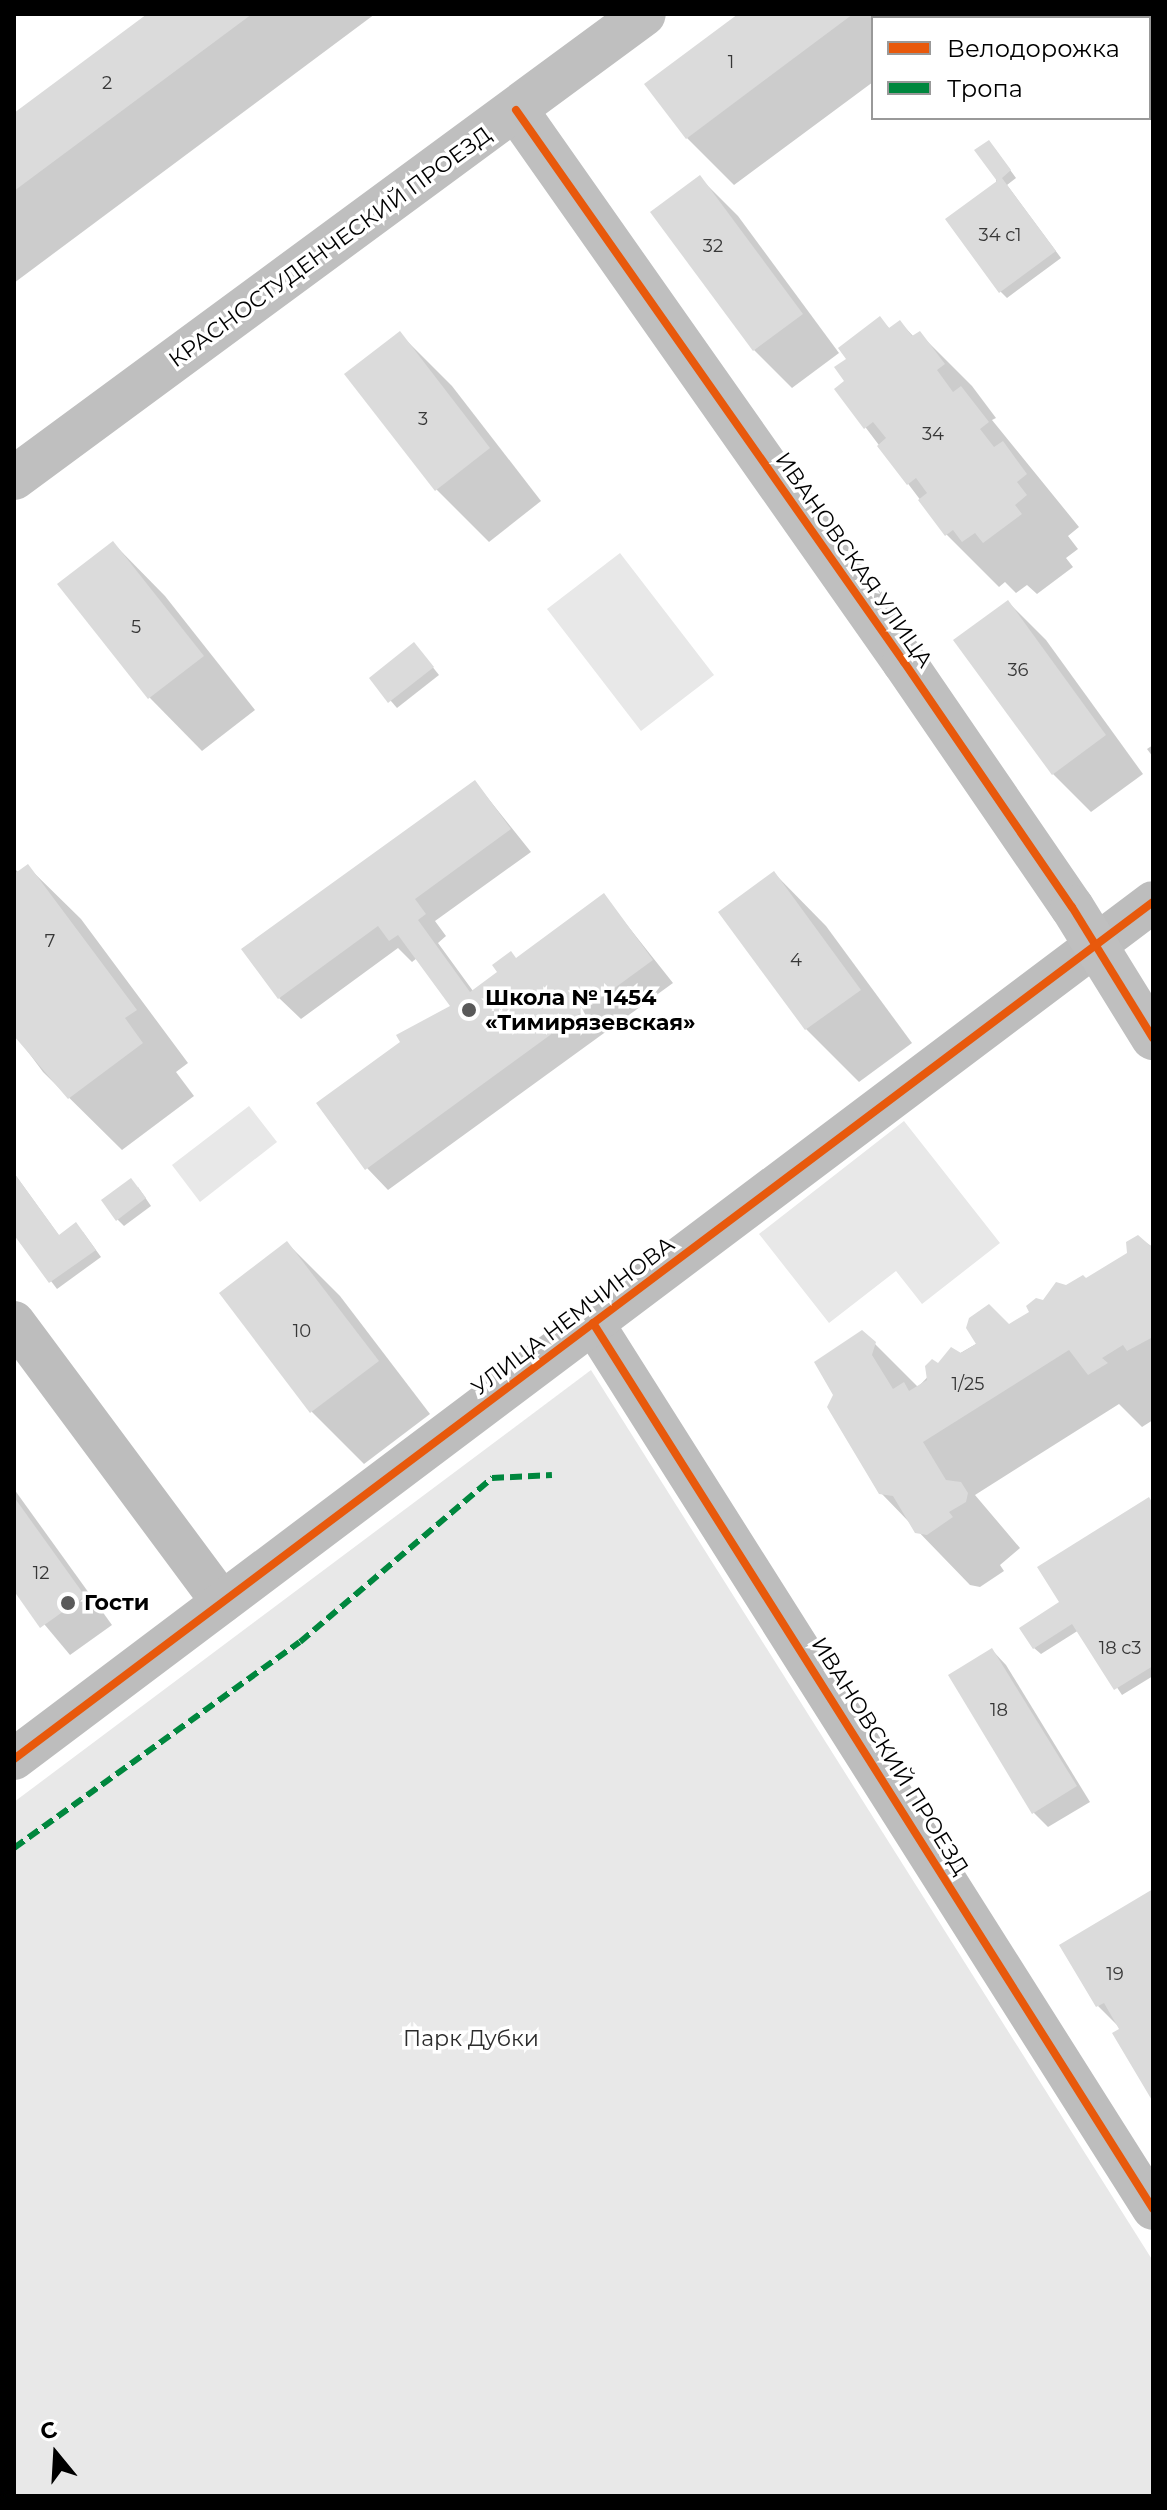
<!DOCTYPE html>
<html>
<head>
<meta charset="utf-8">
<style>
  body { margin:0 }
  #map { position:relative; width:1167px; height:2510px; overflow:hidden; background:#fff; font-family:Montserrat,sans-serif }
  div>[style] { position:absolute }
  .green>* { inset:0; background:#e8e8e8 }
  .shadow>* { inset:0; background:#0003 }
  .building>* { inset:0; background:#dbdbdb }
  .street>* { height:42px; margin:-21px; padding:0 21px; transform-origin:21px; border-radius:21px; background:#bdbdbd }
  .secondary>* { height:44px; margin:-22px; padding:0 22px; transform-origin:22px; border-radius:22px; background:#bfbfbf }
  .quiet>* { height:6px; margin-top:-3px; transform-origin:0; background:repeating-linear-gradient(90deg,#00873e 0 12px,transparent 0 18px) }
  .cycleway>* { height:8px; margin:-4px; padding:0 4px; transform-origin:4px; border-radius:4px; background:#e8590c }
  .dots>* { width:22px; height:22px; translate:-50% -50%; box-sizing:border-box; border:4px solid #fff; border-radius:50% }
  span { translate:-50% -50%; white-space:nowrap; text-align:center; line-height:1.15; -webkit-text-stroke:7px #fff; paint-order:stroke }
  .number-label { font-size:18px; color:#373737 }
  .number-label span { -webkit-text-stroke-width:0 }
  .street-label { font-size:22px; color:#000 }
  .poi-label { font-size:22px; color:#000; font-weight:700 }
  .left { translate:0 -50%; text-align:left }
  .park-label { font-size:22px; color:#2c2c2c }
  .frame { position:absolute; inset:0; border:16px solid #000; pointer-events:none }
  .legend { position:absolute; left:871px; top:16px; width:280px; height:104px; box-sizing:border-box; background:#fff; border:2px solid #999; margin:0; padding:10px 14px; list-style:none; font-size:24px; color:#000 }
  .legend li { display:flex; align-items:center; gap:16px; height:40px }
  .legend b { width:40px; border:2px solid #999 }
  .north { position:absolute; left:16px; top:2414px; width:80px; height:80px; -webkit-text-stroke:6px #fff; paint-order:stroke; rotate:342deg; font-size:22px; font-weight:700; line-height:32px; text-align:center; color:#000 }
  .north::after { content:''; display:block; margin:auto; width:28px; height:36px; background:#000; clip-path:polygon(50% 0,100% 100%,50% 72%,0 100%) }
</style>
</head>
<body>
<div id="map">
  <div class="green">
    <div style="clip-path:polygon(620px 553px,714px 675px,641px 731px,547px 609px)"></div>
    <div style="clip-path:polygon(249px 1106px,277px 1142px,200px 1202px,172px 1165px)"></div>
    <div style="clip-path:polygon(904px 1121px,1000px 1243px,922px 1304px,896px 1271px,829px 1323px,759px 1234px)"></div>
    <div style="clip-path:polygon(591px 1370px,1153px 2261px,1153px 2496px,14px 2496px,14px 1802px)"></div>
  </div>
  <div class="shadow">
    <div style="clip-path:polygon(150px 14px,375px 14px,14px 283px,14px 116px)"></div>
    <div style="clip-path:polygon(741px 14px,964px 14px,873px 18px,873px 82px,734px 185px,687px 138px)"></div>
    <div style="clip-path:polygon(995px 149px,1016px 178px,1007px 185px,1061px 258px,1007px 298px,1000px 291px)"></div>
    <div style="clip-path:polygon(700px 178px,738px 216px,839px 353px,792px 388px,754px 350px)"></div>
    <div style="clip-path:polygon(880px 319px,891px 330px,900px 322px,914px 337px,919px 333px,972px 386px,996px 418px,992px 420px,1079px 527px,1068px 536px,1078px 549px,1066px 558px,1073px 567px,1037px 594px,1027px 585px,1016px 593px,1005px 582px,999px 587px,946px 534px,866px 428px,847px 381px,849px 359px)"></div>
    <div style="clip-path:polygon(400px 334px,452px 386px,541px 501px,489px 542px,436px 489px)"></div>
    <div style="clip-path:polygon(113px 543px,165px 596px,255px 710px,202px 751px,150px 698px,60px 584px)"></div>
    <div style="clip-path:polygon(1008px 602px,1046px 640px,1143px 774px,1091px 812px,1053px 774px)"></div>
    <div style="clip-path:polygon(420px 651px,439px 675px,397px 708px,371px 678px)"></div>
    <div style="clip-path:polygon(1153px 745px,1153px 757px,1147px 749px)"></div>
    <div style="clip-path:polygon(475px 782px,531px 852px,435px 921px,446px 936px,438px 943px,473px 991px,604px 896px,673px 983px,388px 1190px,367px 1168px,403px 1042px,453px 1007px,417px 958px,412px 962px,398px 948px,301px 1019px,279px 998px)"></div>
    <div style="clip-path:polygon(28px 867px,81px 919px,188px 1063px,176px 1072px,194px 1096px,122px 1150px,43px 1072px,14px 1033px,14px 868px,19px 873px)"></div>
    <div style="clip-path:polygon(774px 873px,826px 926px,912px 1043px,859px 1082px,806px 1029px,721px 912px)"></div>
    <div style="clip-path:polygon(14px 1173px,60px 1237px,83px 1232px,101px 1257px,57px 1289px,14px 1232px)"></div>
    <div style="clip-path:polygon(138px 1187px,151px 1206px,124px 1226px,117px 1219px)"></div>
    <div style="clip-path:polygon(1138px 1238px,1153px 1247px,1153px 1420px,1142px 1427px,1119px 1404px,975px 1495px,1020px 1548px,1000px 1565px,1004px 1571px,980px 1587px,970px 1585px,881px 1493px,829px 1407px,875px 1344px,918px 1387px,938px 1366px,1129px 1255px)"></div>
    <div style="clip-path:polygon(287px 1243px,340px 1296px,430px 1414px,364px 1464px,312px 1412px)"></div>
    <div style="clip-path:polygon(14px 1489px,112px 1625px,70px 1655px,14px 1588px)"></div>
    <div style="clip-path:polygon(1153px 1505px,1153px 1676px,1122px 1695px,1079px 1630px,1041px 1654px,1034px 1648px,1062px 1603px)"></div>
    <div style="clip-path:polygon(992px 1650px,1006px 1665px,1090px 1802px,1048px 1827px,1034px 1813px)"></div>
    <div style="clip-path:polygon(1153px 1891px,1153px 2098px,1122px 2030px,1098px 2006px)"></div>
  </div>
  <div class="building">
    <div style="clip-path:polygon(147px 14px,252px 14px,14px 191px,14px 113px)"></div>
    <div style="clip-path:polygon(738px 14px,853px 14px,686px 139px,644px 84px)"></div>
    <div style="clip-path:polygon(989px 140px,1011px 170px,1002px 178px,1056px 251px,999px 293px,945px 219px,997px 181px,974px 150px)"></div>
    <div style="clip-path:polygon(700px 175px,803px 314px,753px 351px,650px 212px)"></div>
    <div style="clip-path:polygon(880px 316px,889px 328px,900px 320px,912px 336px,920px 331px,945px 364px,937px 370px,953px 392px,961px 386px,989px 422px,980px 429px,994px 447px,1003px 441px,1027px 474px,1017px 482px,1027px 495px,1015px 505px,1022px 514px,983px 543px,975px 533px,962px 542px,953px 530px,945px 536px,918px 500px,927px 493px,916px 478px,907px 485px,877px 446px,886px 438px,873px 422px,864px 429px,834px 389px,844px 381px,834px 367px,846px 359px,838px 348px)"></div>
    <div style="clip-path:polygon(400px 331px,490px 448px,435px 491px,344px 374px)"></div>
    <div style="clip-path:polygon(113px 541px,204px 656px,148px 699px,57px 584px)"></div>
    <div style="clip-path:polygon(1008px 600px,1106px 735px,1052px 775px,953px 640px)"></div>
    <div style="clip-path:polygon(414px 642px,434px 667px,388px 703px,369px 678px)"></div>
    <div style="clip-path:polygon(475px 780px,511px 829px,415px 899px,426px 914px,418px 920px,470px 992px,497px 972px,492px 965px,511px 951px,516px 958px,604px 893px,653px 960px,365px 1170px,316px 1103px,400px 1042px,396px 1035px,450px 1006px,398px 935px,389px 941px,378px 926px,278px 999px,241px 949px)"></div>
    <div style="clip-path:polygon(28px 864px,137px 1010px,125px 1018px,143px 1043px,68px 1099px,14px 1036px,14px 874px)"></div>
    <div style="clip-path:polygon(774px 871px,861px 990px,805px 1030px,718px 912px)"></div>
    <div style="clip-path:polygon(14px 1173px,59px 1235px,76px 1222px,96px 1250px,49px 1283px,14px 1235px)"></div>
    <div style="clip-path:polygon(131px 1178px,146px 1198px,116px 1221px,101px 1200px)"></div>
    <div style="clip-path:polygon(1138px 1235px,1153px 1248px,1153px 1337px,1127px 1351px,1123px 1345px,1102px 1358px,1108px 1363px,1088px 1375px,1069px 1350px,923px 1442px,946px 1480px,961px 1482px,968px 1493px,966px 1502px,949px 1512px,953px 1517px,927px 1535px,915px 1533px,893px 1496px,879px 1494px,827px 1407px,833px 1395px,814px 1362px,862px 1330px,876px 1342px,872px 1355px,893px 1389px,904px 1382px,909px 1391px,927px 1380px,925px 1366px,932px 1359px,938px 1363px,951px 1347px,961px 1353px,976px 1344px,966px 1328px,969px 1318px,989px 1304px,1009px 1324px,1029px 1312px,1026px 1306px,1036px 1298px,1043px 1300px,1056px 1282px,1066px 1285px,1083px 1275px,1086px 1278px,1127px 1253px,1126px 1242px)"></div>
    <div style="clip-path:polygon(287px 1241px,379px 1361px,310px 1413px,219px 1293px)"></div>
    <div style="clip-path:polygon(14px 1497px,85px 1596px,40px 1628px,14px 1591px)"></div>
    <div style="clip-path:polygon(1149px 1497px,1153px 1504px,1153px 1666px,1114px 1690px,1072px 1624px,1033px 1649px,1019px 1628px,1059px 1602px,1037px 1567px)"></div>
    <div style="clip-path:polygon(992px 1648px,1077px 1786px,1032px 1814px,948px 1675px)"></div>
    <div style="clip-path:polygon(1153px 1889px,1153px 2102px,1112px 2033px,1119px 2029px,1104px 2003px,1096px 2007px,1059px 1945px)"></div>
  </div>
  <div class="street">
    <div style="left:14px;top:1322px;width:349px;rotate:53.4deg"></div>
    <div style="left:593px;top:1323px;width:1048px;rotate:57.7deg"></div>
    <div style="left:14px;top:1759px;width:1425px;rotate:-36.96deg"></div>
  </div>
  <div class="secondary">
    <div style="left:516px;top:110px;width:675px;rotate:54.9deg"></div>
    <div style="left:904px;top:662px;width:297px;rotate:55.6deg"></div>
    <div style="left:1072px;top:907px;width:154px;rotate:58.3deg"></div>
    <div style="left:14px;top:478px;width:782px;rotate:-36.37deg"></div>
  </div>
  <div class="quiet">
    <div style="left:14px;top:1848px;width:352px;rotate:-35.8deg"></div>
    <div style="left:300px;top:1642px;width:253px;rotate:-40.5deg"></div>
    <div style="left:492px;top:1478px;width:60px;rotate:-2.9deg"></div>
  </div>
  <div class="cycleway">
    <div style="left:516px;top:110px;width:675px;rotate:54.9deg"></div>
    <div style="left:904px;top:662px;width:297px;rotate:55.6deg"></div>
    <div style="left:1072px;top:907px;width:154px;rotate:58.3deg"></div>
    <div style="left:593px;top:1323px;width:1048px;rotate:57.7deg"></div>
    <div style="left:14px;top:1759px;width:1425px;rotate:-36.96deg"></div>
  </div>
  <div class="dots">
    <div style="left:469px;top:1010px;background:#595959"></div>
    <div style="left:68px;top:1603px;background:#595959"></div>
  </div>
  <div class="number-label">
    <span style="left:731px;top:62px">1</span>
    <span style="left:107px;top:83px">2</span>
    <span style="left:1000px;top:235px">34 с1</span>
    <span style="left:713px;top:246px">32</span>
    <span style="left:423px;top:419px">3</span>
    <span style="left:933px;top:434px">34</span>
    <span style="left:136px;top:627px">5</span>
    <span style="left:1018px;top:670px">36</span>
    <span style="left:50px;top:941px">7</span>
    <span style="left:796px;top:960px">4</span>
    <span style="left:302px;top:1331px">10</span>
    <span style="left:968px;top:1384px">1/25</span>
    <span style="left:41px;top:1573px">12</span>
    <span style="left:1120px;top:1648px">18 с3</span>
    <span style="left:999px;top:1710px">18</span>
    <span style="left:1115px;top:1974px">19</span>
  </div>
  <div class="street-label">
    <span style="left:330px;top:247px;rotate:-36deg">КРАСНОСТУДЕНЧЕСКИЙ ПРОЕЗД</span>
    <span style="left:854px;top:560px;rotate:55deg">ИВАНОВСКАЯ УЛИЦА</span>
    <span style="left:573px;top:1316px;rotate:-37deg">УЛИЦА НЕМЧИНОВА</span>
    <span style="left:890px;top:1756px;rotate:58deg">ИВАНОВСКИЙ ПРОЕЗД</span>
  </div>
  <div class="poi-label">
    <span class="left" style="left:485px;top:1010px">Школа № 1454<br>«Тимирязевская»</span>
    <span class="left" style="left:84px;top:1603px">Гости</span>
  </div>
  <div class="park-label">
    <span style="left:471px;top:2039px">Парк Дубки</span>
  </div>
  <div class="frame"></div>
  <ul class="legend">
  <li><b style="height:10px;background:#e8590c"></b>Велодорожка</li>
  <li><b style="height:10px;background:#00873e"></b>Тропа</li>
  </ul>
  <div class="north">С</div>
</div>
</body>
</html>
